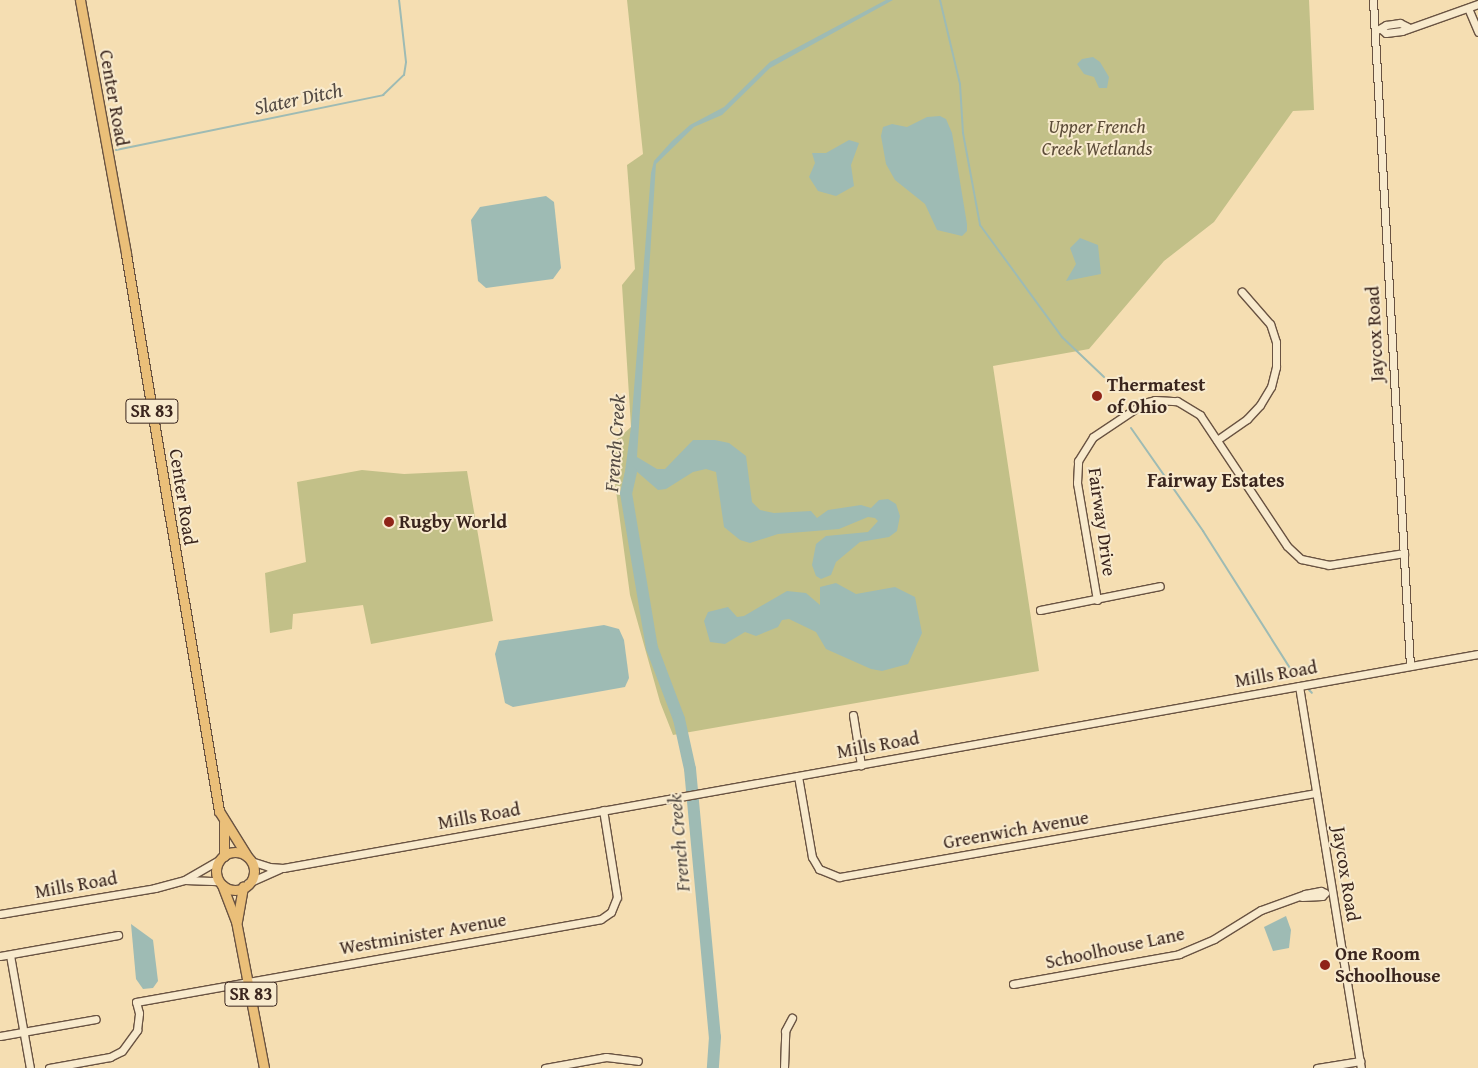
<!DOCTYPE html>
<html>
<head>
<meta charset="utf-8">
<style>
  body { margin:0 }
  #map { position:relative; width:1478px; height:1068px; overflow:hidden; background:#f5deb2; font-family:"Gentium Book Plus",serif }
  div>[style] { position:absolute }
  .green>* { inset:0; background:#c2c088 }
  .water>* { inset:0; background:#9ebbb4 }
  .stream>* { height:2px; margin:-1px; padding:0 1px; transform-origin:1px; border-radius:1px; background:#9ebbb4 }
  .river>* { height:12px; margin:-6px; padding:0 6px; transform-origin:6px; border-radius:6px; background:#9ebbb4 }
  .roads { filter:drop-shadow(1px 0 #695342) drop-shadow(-1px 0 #695342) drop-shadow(0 1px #695342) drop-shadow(0 -1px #695342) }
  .minor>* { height:7px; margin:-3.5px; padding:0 3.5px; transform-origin:3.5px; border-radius:3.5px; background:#f8eacd }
  .major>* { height:9px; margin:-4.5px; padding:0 4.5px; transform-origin:4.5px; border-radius:4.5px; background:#eabf79 }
  .major>.ring { margin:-4.5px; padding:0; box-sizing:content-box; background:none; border:9px solid #eabf79; border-radius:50% }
  .dots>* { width:14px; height:14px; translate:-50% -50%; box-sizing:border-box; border:2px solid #f8eacd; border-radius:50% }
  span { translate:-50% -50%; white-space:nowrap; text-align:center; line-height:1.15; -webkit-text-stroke:4px #f8eacd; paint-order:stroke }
  .shield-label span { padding:1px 4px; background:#f8eacd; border:1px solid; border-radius:4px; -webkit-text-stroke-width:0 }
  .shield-label { font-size:18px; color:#3a251d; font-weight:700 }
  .street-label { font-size:19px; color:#3a251d }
  .park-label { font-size:19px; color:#5c4c38; font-style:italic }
  .poi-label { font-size:19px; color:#3a251d; font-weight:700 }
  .left { translate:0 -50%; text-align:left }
  .water-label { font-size:20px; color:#534a43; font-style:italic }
  .neighbourhood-label { font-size:20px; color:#3a251d; font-weight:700 }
</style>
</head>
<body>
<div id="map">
  <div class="green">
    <div style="clip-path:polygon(627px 0,1309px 0,1314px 110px,1293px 111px,1214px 222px,1164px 261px,1089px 349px,993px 366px,1039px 671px,673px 735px,660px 702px,630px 595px,610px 446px,631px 427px,622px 285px,635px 269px,627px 165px,643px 154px)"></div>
    <div style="clip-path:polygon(362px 470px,404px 474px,467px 471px,493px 621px,371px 644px,363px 605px,293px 614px,292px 629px,270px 633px,265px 573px,306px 562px,297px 482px)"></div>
  </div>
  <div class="water">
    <div style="clip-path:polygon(886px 0,893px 0,770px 68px,722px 115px,694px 127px,656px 164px,637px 457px,657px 469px,665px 469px,693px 440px,715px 440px,729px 443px,746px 456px,752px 502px,760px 510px,774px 513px,811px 511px,817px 518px,828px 510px,861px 505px,871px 508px,879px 500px,888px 499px,896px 504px,900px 516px,897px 531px,889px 537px,860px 542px,836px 562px,831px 575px,821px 579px,816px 576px,812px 565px,816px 544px,826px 536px,868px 532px,878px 521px,875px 518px,868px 517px,839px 529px,778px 534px,750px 543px,740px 540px,724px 527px,716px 472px,706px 469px,693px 472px,666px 489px,658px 490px,635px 470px,631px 488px,623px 486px,631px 427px,651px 173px,654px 161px,672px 141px,690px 125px,724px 107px,770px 62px)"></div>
    <div style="clip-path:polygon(1093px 57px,1100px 62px,1109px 77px,1107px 88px,1099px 88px,1094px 77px,1084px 74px,1077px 64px,1082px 59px)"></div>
    <div style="clip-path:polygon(940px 116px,946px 119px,952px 133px,967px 224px,967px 231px,962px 236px,937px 230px,925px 204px,895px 180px,886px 164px,881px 136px,883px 127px,892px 124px,907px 127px,927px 117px)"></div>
    <div style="clip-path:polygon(849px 140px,859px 143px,851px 165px,854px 186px,836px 196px,818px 191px,809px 177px,815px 163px,812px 153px,826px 153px)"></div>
    <div style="clip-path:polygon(546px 196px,554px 202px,561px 268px,553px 279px,486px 288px,478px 281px,471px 220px,480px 207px)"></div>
    <div style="clip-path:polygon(1080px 238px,1098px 245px,1101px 274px,1066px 281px,1076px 264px,1070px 248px)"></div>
    <div style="clip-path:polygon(836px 583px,856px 594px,895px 587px,915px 597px,922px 633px,908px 664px,882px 671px,871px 669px,826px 649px,816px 632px,789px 619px,782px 620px,778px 627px,756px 636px,745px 632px,725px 644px,710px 642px,704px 621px,708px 612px,728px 607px,737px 617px,744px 616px,787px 591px,806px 593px,820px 605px,820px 587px)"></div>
    <div style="clip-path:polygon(604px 625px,619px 629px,624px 640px,629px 678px,625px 687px,513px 707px,505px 703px,495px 654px,499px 641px)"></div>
    <div style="clip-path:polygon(1286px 916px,1291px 930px,1289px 948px,1273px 951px,1264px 927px)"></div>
    <div style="clip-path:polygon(131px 924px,153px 940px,158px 981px,153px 988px,143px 989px,136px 979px)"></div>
  </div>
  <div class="stream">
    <div style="left:940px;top:0;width:86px;rotate:76.6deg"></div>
    <div style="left:960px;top:84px;width:49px;rotate:86.5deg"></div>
    <div style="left:963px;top:133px;width:94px;rotate:79.5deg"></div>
    <div style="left:980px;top:225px;width:139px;rotate:53.8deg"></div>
    <div style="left:1062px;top:337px;width:58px;rotate:43.6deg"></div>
    <div style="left:116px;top:150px;width:273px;rotate:-11.6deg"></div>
    <div style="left:383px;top:95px;width:29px;rotate:-44deg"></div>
    <div style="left:404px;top:75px;width:13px;rotate:-81deg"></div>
    <div style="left:406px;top:62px;width:62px;rotate:-96.4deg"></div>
    <div style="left:1131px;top:428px;width:126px;rotate:55deg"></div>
    <div style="left:1203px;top:531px;width:168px;rotate:57.6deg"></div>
    <div style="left:1309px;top:690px;width:4px;rotate:45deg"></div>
  </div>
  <div class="river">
    <div style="left:631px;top:472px;width:22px;rotate:103deg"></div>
    <div style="left:626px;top:493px;width:157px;rotate:80.5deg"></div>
    <div style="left:652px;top:648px;width:76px;rotate:69.2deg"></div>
    <div style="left:679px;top:719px;width:51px;rotate:77.6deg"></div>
    <div style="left:690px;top:769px;width:269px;rotate:84.7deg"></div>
    <div style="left:715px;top:1037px;width:31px;rotate:94deg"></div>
  </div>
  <div class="roads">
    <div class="minor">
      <div style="left:1373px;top:0;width:667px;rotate:86.82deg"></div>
      <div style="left:1468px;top:8px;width:26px;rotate:67deg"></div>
      <div style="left:1379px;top:29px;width:8px;rotate:-30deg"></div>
      <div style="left:1386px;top:25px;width:14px;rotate:-8deg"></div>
      <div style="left:1400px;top:23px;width:9px;rotate:27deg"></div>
      <div style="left:1381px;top:29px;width:6px;rotate:39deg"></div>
      <div style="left:1386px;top:33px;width:16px;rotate:-7deg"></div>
      <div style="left:1402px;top:31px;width:81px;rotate:-19.6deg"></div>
      <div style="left:1217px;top:440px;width:37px;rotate:-35deg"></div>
      <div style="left:1247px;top:419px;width:19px;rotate:-47deg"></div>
      <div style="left:1260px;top:405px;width:21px;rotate:-59deg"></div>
      <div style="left:1271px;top:387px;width:21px;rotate:-76deg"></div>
      <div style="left:1276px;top:367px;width:25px;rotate:-90deg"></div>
      <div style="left:1276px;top:342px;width:19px;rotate:-108deg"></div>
      <div style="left:1270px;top:324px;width:43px;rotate:-131.2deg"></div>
      <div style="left:1097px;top:600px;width:119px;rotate:-99.7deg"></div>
      <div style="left:1077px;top:483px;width:22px;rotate:-87deg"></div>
      <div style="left:1078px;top:461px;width:28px;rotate:-58deg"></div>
      <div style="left:1093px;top:437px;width:61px;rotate:-33.7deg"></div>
      <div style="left:1144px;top:403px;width:11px;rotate:-15deg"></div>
      <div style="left:1155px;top:400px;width:22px;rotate:3deg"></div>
      <div style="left:1177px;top:401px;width:27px;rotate:31deg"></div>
      <div style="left:1200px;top:415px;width:157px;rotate:56.4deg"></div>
      <div style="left:1287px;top:546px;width:19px;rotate:43deg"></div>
      <div style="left:1301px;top:559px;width:29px;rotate:12deg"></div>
      <div style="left:1329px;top:565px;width:76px;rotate:-9.1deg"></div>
      <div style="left:1040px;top:610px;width:122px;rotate:-11.3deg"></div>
      <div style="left:1299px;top:686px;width:387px;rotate:80.8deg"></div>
      <div style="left:853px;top:715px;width:51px;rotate:80.9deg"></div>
      <div style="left:798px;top:776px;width:82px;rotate:80.2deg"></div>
      <div style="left:812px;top:857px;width:14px;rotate:60deg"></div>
      <div style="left:819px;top:869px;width:22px;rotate:22deg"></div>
      <div style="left:839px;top:877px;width:484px;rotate:-10deg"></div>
      <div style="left:251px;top:861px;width:19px;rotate:18deg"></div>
      <div style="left:269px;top:867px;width:14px;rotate:4deg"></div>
      <div style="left:283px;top:868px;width:1214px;rotate:-10.15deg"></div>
      <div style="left:186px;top:879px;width:38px;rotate:-30deg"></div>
      <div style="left:248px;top:883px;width:35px;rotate:-24deg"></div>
      <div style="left:0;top:914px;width:157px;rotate:-9.5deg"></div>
      <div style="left:155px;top:888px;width:31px;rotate:-15deg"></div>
      <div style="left:185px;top:880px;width:34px;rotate:2deg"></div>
      <div style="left:10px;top:955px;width:115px;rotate:80deg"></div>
      <div style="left:0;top:956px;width:120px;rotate:-10.1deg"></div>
      <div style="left:1013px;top:984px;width:169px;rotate:-10.2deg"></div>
      <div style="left:1179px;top:954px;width:38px;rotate:-23deg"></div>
      <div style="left:1214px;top:939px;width:55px;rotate:-31.7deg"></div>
      <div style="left:1261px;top:910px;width:47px;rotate:-20deg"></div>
      <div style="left:1305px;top:894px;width:16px;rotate:-11deg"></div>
      <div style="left:1321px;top:891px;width:4px;rotate:27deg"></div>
      <div style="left:1325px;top:893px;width:4px;rotate:135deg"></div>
      <div style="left:1322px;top:896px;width:20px;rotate:177deg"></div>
      <div style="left:0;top:1036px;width:97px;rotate:-10deg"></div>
      <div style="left:49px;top:1068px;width:62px;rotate:-10.2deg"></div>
      <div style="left:110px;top:1057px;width:13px;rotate:-27deg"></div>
      <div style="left:122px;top:1051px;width:26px;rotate:-54deg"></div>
      <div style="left:137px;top:1030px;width:17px;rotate:-83deg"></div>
      <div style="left:139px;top:1013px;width:11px;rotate:-105deg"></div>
      <div style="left:136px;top:1002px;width:472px;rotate:-10.1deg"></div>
      <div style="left:601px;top:919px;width:12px;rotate:-35deg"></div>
      <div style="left:611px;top:912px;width:16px;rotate:-68deg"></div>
      <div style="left:617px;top:897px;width:88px;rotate:-99.1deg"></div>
      <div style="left:545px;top:1068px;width:62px;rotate:-10.2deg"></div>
      <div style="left:606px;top:1057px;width:32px;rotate:7deg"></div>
      <div style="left:784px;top:1068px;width:37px;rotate:-88deg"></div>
      <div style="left:785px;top:1031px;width:15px;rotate:-62deg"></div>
      <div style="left:1317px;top:1068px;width:44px;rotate:-9.2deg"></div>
    </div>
    <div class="major">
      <div style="left:80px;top:0;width:258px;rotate:79.7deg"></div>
      <div style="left:126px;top:254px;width:565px;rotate:80.52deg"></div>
      <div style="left:219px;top:811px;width:53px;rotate:58.1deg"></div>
      <div class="ring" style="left:216px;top:852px;width:29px;height:29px"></div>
      <div style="left:224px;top:856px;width:34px;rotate:-90deg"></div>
      <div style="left:222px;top:885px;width:39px;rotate:69deg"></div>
      <div style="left:236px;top:921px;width:150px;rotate:79.2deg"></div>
      <div style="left:237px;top:921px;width:35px;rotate:-80deg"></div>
    </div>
  </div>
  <div class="dots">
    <div style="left:1097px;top:396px;background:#8f2418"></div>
    <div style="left:389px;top:522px;background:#8f2418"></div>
    <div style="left:1325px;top:965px;background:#8f2418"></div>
  </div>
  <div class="shield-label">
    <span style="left:152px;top:411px">SR 83</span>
    <span style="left:251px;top:994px">SR 83</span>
  </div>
  <div class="street-label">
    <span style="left:114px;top:98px;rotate:80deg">Center Road</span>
    <span style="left:1375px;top:334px;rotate:-93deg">Jaycox Road</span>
    <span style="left:183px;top:497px;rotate:81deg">Center Road</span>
    <span style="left:1102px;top:522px;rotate:82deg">Fairway Drive</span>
    <span style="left:1276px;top:674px;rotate:-10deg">Mills Road</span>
    <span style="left:878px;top:745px;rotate:-10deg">Mills Road</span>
    <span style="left:479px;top:816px;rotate:-10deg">Mills Road</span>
    <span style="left:1016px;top:830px;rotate:-10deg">Greenwich Avenue</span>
    <span style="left:1346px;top:874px;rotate:81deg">Jaycox Road</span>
    <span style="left:76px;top:885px;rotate:-10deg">Mills Road</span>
    <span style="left:423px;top:934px;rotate:-10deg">Westminister Avenue</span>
    <span style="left:1115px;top:948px;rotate:-12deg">Schoolhouse Lane</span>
  </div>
  <div class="park-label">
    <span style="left:1097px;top:138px">Upper French<br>Creek Wetlands</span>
  </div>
  <div class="poi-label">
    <span class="left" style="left:1107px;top:396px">Thermatest<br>of Ohio</span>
    <span class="left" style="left:399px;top:522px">Rugby World</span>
    <span class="left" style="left:1335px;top:965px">One Room<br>Schoolhouse</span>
  </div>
  <div class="water-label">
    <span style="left:298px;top:98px;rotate:-12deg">Slater Ditch</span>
    <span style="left:614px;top:443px;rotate:-86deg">French Creek</span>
    <span style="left:678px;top:843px;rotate:-95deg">French Creek</span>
  </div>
  <div class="neighbourhood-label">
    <span style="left:1216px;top:479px">Fairway Estates</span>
  </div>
</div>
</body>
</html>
